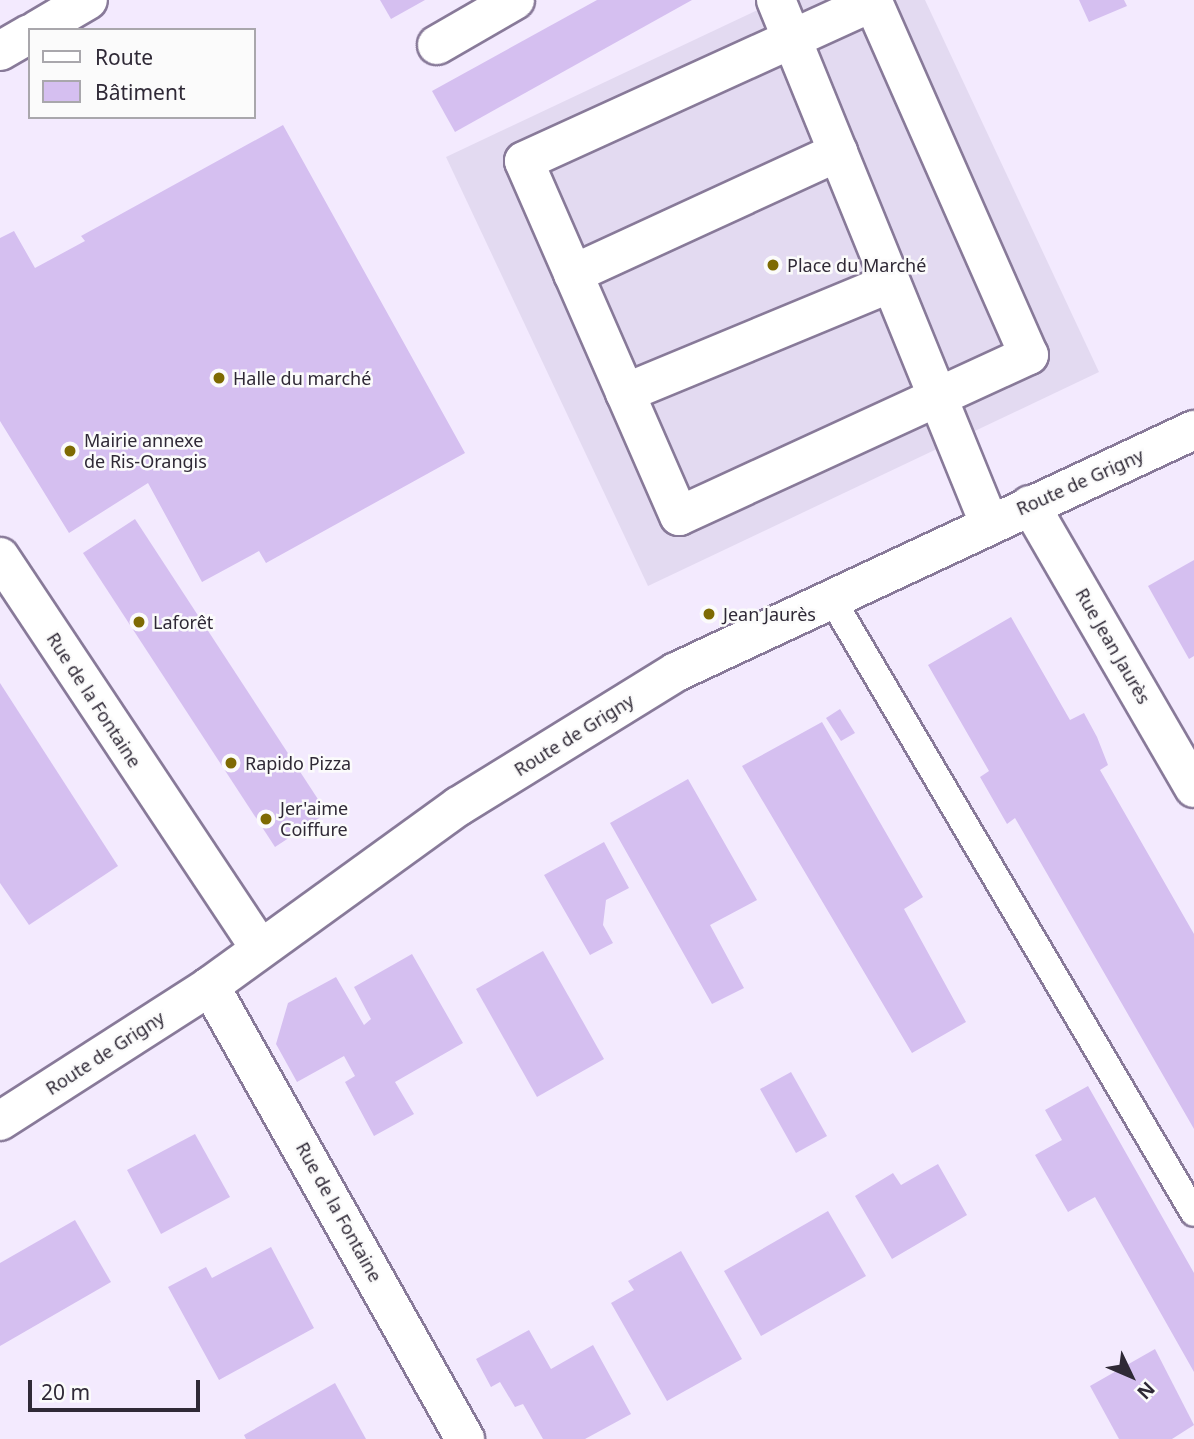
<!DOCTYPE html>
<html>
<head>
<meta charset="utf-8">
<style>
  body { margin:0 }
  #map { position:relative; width:1194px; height:1439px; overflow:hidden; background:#f3eafe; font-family:"Noto Sans",sans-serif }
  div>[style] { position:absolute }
  .built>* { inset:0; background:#e3daf1 }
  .building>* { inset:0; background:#d5bff0 }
  .roads { filter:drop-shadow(2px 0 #887a99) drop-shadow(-2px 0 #887a99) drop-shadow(0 2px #887a99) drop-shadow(0 -2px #887a99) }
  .lane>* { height:26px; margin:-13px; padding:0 13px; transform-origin:13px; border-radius:13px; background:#fff }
  .street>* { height:38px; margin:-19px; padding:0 19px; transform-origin:19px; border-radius:19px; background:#fff }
  .secondary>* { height:38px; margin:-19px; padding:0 19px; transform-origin:19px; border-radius:19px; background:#fff }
  .dots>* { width:19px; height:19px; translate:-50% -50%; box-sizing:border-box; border:4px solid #fbfbfb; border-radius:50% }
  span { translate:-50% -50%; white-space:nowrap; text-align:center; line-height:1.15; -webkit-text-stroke:5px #fbfbfb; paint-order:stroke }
  .poi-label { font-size:18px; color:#2f2936 }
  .left { translate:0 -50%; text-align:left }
  .street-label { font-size:18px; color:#2f2936 }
  .legend { position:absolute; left:28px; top:28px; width:228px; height:91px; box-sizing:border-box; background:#fbfbfb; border:2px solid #a9a7ac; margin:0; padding:9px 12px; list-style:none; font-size:21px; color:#2f2936 }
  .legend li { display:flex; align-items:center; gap:14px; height:35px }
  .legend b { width:35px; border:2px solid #a9a7ac }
  .north { position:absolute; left:1096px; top:1341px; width:70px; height:70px; -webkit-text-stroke:5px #fbfbfb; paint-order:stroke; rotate:134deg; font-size:19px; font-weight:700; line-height:28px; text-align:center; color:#2f2936 }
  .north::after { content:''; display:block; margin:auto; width:24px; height:32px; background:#2f2936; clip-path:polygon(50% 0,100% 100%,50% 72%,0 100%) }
  .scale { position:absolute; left:28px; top:1380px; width:172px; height:32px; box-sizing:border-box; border:4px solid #2f2936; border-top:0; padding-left:9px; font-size:21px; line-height:24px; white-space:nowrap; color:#2f2936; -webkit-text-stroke:5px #fbfbfb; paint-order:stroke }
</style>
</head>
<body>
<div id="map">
  <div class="built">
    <div style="clip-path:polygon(779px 0,925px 0,1099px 372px,648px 586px,446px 157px)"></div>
  </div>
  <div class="building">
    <div style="clip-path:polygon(380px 0,425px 0,391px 19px)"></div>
    <div style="clip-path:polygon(597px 0,692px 0,455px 132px,432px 91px)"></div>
    <div style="clip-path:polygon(1079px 0,1124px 0,1127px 6px,1089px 22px)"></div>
    <div style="clip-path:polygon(283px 125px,465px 453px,266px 563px,259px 551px,202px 582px,148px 483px,69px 533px,0 421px,0 238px,14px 231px,35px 268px,85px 241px,81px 236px)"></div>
    <div style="clip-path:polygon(135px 519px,327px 813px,275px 847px,83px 553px)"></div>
    <div style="clip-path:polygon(1194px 560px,1194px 656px,1189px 659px,1148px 586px)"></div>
    <div style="clip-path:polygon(1011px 617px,1070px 720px,1084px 713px,1097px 737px,1108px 765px,1100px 770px,1194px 934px,1194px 1129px,1015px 818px,1007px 824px,980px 777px,989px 771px,928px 665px)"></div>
    <div style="clip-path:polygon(0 683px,118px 866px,29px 925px,0 883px)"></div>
    <div style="clip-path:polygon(840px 709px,855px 733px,841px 741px,826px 718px)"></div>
    <div style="clip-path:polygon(822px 722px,923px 897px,904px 909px,966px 1022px,912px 1053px,742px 766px)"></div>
    <div style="clip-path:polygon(688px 779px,757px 900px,710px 925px,744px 988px,712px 1004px,610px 823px)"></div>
    <div style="clip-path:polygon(604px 842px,629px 888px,606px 900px,603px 925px,613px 943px,590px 955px,544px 875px)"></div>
    <div style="clip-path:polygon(543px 951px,604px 1059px,537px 1097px,476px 989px)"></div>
    <div style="clip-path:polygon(412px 954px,463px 1043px,395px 1082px,414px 1114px,374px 1136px,345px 1082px,355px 1076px,344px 1056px,297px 1082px,276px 1044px,288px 1003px,336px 977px,364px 1025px,371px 1019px,354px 987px)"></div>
    <div style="clip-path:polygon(791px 1072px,827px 1136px,796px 1153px,760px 1089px)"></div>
    <div style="clip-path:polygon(1088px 1086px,1194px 1273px,1194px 1372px,1095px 1197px,1068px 1212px,1035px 1155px,1062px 1140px,1045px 1110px)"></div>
    <div style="clip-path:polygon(195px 1134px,230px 1197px,161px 1234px,127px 1170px)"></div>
    <div style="clip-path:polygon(938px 1164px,967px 1215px,892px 1259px,855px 1196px,893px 1173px,901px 1185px)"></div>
    <div style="clip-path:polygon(828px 1211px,866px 1276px,761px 1336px,724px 1271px)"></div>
    <div style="clip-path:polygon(75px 1220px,111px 1282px,0 1346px,0 1263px)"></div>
    <div style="clip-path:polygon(271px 1247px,314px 1328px,219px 1380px,168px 1287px,206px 1267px,212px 1278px)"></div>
    <div style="clip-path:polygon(681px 1251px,742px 1359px,667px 1401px,611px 1303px,634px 1290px,628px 1281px)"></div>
    <div style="clip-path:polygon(529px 1330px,551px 1369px,593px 1345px,631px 1414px,585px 1439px,543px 1439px,523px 1404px,515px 1407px,500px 1382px,491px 1387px,476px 1359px)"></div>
    <div style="clip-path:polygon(1155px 1349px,1194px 1425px,1172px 1439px,1119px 1439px,1090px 1386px)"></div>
    <div style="clip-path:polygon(335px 1383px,366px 1439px,246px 1439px,244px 1435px)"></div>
  </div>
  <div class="roads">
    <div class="lane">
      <div style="left:830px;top:596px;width:716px;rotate:59.46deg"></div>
    </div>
    <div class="street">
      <div style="left:776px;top:0;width:565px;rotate:67.84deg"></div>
      <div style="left:873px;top:2px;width:386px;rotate:66.2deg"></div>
      <div style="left:1029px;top:355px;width:385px;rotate:155.3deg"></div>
      <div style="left:679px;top:516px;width:387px;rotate:-113.6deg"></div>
      <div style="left:524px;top:161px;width:384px;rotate:-24.5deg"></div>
      <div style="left:37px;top:30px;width:59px;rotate:-30.5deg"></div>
      <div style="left:437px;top:45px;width:90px;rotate:-30deg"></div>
      <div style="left:0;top:51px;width:34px;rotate:-30deg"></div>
      <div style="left:573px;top:274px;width:292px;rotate:-24.7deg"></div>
      <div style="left:625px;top:393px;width:287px;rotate:-22.5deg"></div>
      <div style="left:1030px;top:505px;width:327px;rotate:59.9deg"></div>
      <div style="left:0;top:557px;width:468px;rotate:56.4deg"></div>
      <div style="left:210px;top:986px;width:520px;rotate:60.62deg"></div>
    </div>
    <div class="secondary">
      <div style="left:0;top:1121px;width:250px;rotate:-32.7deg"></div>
      <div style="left:210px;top:986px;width:307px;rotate:-35.9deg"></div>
      <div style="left:459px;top:806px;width:255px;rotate:-31.7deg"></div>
      <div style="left:676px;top:672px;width:572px;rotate:-25.04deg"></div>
    </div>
  </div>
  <div class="dots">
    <div style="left:773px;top:265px;background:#7e6a02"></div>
    <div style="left:219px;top:378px;background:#7e6a02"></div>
    <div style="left:70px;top:451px;background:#7e6a02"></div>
    <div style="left:709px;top:614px;background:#7e6a02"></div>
    <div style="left:139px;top:622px;background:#7e6a02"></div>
    <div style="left:231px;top:763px;background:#7e6a02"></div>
    <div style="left:266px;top:819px;background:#7e6a02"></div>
  </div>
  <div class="poi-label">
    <span class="left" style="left:787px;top:265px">Place du Marché</span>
    <span class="left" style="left:233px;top:378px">Halle du marché</span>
    <span class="left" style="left:84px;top:451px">Mairie annexe<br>de Ris-Orangis</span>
    <span class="left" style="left:723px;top:614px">Jean Jaurès</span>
    <span class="left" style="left:153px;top:622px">Laforêt</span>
    <span class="left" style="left:245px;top:763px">Rapido Pizza</span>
    <span class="left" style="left:280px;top:819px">Jer'aime<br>Coiffure</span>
  </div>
  <div class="street-label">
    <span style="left:1080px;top:482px;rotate:-24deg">Route de Grigny</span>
    <span style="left:1113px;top:646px;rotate:60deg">Rue Jean Jaurès</span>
    <span style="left:94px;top:700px;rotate:57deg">Rue de la Fontaine</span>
    <span style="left:574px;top:735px;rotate:-32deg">Route de Grigny</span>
    <span style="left:105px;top:1053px;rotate:-33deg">Route de Grigny</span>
    <span style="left:339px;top:1212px;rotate:61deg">Rue de la Fontaine</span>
  </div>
  <ul class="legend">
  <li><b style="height:9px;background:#fff"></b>Route</li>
  <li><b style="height:19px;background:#d5bff0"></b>Bâtiment</li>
  </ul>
  <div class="north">N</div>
  <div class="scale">20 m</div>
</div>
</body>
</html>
